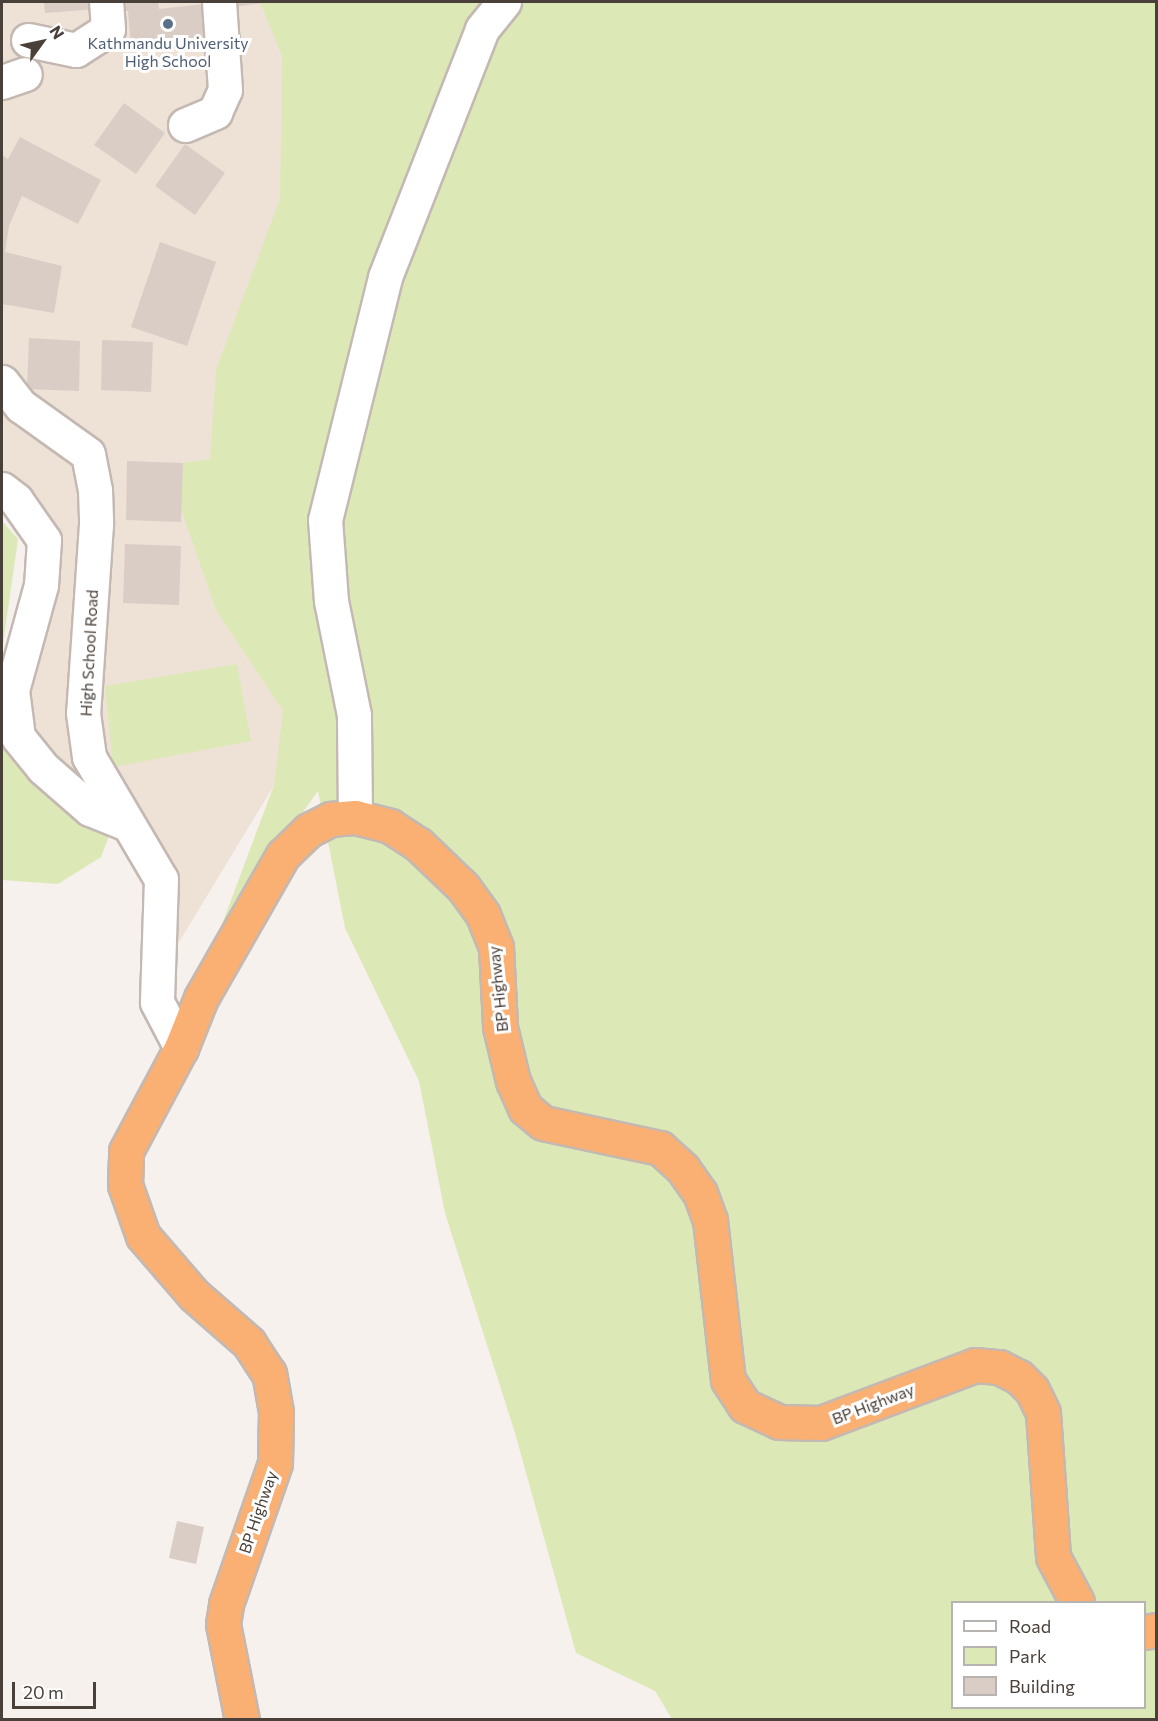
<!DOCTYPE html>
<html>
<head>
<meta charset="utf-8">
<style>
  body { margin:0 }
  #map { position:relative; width:1158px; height:1721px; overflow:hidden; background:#f6f1ec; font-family:Commissioner,sans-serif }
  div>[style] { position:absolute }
  .education>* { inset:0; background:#eee2d7 }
  .green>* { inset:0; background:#dde8b7 }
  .building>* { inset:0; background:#dacdc5 }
  .roads { filter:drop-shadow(2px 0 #c4b9b2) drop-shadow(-2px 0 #c4b9b2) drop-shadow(0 2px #c4b9b2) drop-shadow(0 -2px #c4b9b2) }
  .minor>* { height:33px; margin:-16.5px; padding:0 16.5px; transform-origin:16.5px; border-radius:16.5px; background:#fff }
  .highway>* { height:33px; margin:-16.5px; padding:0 16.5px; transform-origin:16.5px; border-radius:16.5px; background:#faaf73 }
  .dots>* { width:16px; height:16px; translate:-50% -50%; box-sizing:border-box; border:3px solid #fff; border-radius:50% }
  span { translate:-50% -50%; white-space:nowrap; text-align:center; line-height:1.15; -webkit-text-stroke:6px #fff; paint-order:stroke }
  .service-label { font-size:16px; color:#4e5e75 }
  .street-label { font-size:16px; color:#4a403a }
  .frame { position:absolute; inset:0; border:3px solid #4a403a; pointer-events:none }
  .legend { position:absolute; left:951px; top:1601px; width:195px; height:108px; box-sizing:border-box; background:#fff; border:2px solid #b7b3b0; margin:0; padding:8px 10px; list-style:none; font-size:18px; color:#4a403a }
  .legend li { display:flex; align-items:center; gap:12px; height:30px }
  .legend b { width:30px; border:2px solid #b7b3b0 }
  .north { position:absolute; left:12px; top:12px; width:60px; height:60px; -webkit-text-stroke:4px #fff; paint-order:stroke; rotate:57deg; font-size:16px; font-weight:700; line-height:24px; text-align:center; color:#4a403a }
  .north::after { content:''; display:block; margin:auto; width:21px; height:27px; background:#4a403a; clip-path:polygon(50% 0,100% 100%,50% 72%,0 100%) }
  .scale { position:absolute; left:12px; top:1682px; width:84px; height:27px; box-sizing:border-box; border:3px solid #4a403a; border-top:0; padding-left:8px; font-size:18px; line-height:21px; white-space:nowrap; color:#4a403a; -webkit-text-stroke:4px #fff; paint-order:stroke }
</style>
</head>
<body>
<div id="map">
  <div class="education">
    <div style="clip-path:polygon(2px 2px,521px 2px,324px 703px,159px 975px,145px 853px,16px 722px,29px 518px,2px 493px)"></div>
  </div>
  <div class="green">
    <div style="clip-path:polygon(evenodd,260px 2px,1156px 2px,1156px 1719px,672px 1719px,655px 1691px,576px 1653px,515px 1433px,445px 1213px,419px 1081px,345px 928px,318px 791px,221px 927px,274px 785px,283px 711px,216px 610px,181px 509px,183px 463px,210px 459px,216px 370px,280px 199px,282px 56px,260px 2px,952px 1602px,1144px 1602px,1144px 1708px,952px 1708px,952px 1602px)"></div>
    <div style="clip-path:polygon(2px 521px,18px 539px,2px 651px)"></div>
    <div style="clip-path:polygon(237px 664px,251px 741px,113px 767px,105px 686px)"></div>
    <div style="clip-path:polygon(2px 725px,111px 831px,101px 857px,58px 884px,2px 880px)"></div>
  </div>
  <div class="building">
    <div style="clip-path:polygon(44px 2px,96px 2px,97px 9px,45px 13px)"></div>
    <div style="clip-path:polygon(119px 2px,158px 2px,159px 9px,204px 4px,208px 36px,131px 45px,128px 11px,120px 11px)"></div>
    <div style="clip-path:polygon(224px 2px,264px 2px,264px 3px,225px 8px)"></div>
    <div style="clip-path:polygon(124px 103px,165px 133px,136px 174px,94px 145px)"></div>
    <div style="clip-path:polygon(20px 137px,101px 180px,78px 224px,22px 196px,9px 226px,5px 252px,62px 266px,54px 313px,2px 304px,2px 155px,8px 159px)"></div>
    <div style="clip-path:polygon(185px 144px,225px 173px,195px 215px,155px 186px)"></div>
    <div style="clip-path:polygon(160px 242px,216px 262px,187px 346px,131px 327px)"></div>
    <div style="clip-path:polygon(29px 338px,80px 341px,79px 391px,27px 389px)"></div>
    <div style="clip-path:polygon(102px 340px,153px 342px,151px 392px,101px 390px)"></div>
    <div style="clip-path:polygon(127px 461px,183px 463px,181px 522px,126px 520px)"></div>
    <div style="clip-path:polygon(125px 544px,181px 546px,179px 605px,123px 603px)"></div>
    <div style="clip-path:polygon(177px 1521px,204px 1527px,196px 1564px,169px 1558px)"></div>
  </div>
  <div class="roads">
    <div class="minor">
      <div style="left:28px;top:40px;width:49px;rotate:11.8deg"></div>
      <div style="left:76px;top:50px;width:38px;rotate:-33deg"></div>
      <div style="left:108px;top:29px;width:27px;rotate:-94deg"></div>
      <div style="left:2px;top:82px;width:24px;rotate:-19deg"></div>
      <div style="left:185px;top:125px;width:33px;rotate:-23deg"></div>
      <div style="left:215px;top:112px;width:24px;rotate:-66deg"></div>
      <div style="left:225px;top:90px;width:88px;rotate:-93.9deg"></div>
      <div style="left:2px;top:382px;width:31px;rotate:52deg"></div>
      <div style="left:21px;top:406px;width:82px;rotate:35.6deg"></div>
      <div style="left:88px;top:454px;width:37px;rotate:79deg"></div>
      <div style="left:95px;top:490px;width:34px;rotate:88deg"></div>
      <div style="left:96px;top:524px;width:189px;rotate:93.9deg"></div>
      <div style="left:83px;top:713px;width:44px;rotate:82.2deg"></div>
      <div style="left:89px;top:757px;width:142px;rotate:59.5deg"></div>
      <div style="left:161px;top:879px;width:123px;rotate:91.9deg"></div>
      <div style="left:157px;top:1002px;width:52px;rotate:62.4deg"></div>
      <div style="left:2px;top:489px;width:18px;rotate:38deg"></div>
      <div style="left:16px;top:500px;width:49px;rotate:55deg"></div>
      <div style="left:44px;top:540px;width:45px;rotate:93.8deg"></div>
      <div style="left:41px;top:585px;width:109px;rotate:105.4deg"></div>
      <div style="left:12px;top:690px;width:47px;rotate:82.7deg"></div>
      <div style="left:18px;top:737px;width:40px;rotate:51deg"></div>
      <div style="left:43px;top:768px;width:62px;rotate:41.1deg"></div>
      <div style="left:90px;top:809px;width:40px;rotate:22deg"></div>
      <div style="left:355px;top:817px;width:102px;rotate:-90.6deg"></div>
      <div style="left:354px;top:715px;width:116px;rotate:-101.4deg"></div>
      <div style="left:331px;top:601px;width:81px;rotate:-94.2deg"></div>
      <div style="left:325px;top:520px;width:250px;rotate:-76.1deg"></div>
      <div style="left:385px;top:277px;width:266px;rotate:-68.6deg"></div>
      <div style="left:482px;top:29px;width:35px;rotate:-51deg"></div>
    </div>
    <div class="highway">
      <div style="left:1144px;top:1632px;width:12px;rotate:-9deg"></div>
      <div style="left:242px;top:1720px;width:98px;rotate:-101.2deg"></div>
      <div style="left:223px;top:1624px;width:20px;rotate:-81deg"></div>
      <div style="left:226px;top:1604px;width:149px;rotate:-70.8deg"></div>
      <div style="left:275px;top:1463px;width:51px;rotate:-88.9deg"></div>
      <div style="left:276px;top:1412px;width:39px;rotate:-100deg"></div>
      <div style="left:269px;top:1374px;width:37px;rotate:-123deg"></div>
      <div style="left:249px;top:1343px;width:73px;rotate:-138.9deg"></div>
      <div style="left:194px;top:1295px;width:78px;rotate:-130.8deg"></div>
      <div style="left:143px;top:1236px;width:54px;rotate:-109.4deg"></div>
      <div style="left:125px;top:1185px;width:34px;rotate:-88deg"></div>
      <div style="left:126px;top:1151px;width:117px;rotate:-61.9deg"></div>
      <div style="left:181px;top:1048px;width:54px;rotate:-68.2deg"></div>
      <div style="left:201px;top:998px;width:165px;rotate:-60.2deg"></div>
      <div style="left:283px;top:855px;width:36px;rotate:-44deg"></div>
      <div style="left:309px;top:830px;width:25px;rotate:-27deg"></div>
      <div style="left:331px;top:819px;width:24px;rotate:-5deg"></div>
      <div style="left:355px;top:817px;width:36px;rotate:14deg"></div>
      <div style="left:390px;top:826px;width:33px;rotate:33deg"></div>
      <div style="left:418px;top:844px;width:62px;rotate:43.7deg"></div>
      <div style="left:463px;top:887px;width:34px;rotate:54deg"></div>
      <div style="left:483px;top:915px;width:35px;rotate:68deg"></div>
      <div style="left:496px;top:947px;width:80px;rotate:87.1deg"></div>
      <div style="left:500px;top:1027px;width:56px;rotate:76.5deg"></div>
      <div style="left:513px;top:1081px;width:30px;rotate:66deg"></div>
      <div style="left:525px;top:1108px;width:23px;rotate:40deg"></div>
      <div style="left:543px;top:1123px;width:120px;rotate:12.1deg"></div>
      <div style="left:660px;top:1148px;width:31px;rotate:42deg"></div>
      <div style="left:683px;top:1169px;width:29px;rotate:55deg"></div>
      <div style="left:700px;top:1193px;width:29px;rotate:70deg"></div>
      <div style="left:710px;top:1220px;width:161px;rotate:83.6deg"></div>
      <div style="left:728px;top:1380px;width:31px;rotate:57deg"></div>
      <div style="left:745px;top:1406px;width:38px;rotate:25deg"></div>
      <div style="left:779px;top:1422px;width:42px;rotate:1.4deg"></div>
      <div style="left:821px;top:1423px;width:165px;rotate:-20.6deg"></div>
      <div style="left:975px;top:1365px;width:24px;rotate:5deg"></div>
      <div style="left:999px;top:1367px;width:22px;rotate:27deg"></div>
      <div style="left:1019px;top:1377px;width:18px;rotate:45deg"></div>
      <div style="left:1032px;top:1390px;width:25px;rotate:64deg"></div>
      <div style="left:1043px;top:1413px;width:144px;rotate:86deg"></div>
      <div style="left:1053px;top:1557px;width:51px;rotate:61.9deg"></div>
    </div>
  </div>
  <div class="dots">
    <div style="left:168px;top:24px;background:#5c6f8a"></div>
  </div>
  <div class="service-label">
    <span style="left:168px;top:52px">Kathmandu University<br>High School</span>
  </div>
  <div class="street-label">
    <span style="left:89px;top:653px;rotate:-87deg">High School Road</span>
    <span style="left:498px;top:989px;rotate:-96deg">BP Highway</span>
    <span style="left:873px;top:1404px;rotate:-21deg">BP Highway</span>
    <span style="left:258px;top:1512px;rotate:-71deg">BP Highway</span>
  </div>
  <div class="frame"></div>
  <ul class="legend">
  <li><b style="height:8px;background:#fff"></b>Road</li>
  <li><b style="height:16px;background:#dde8b7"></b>Park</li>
  <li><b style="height:16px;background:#dacdc5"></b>Building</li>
  </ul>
  <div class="north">N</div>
  <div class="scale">20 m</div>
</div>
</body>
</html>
